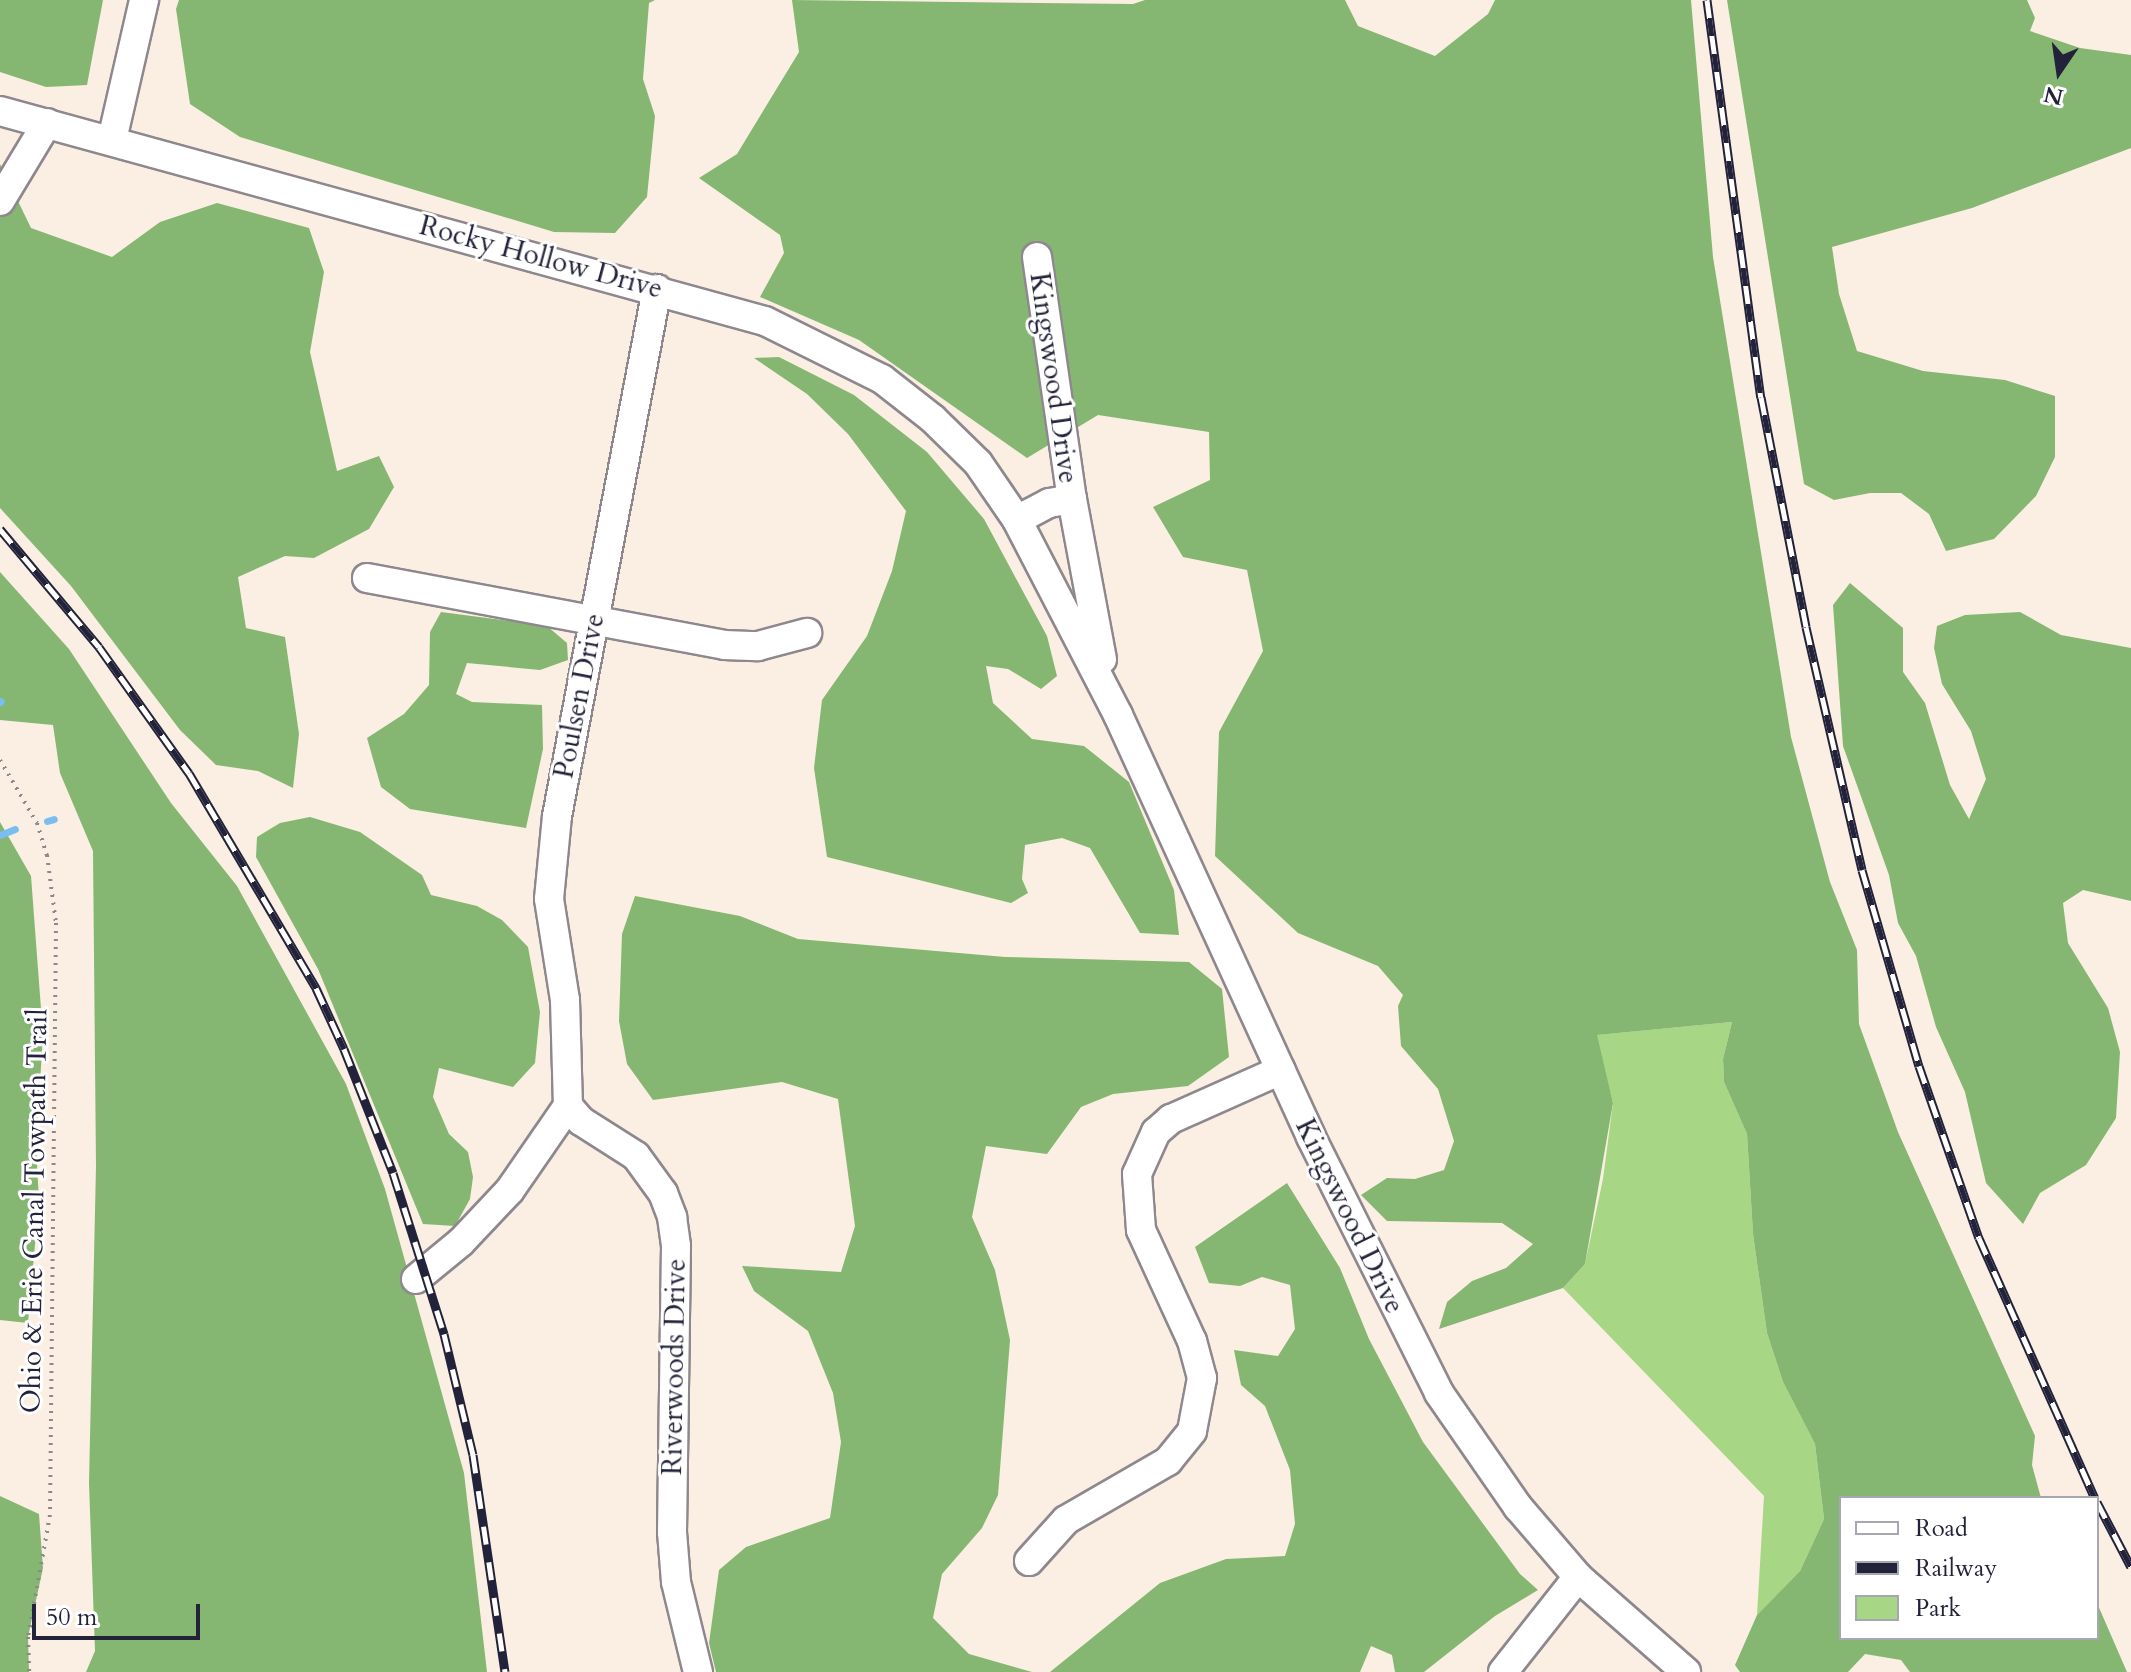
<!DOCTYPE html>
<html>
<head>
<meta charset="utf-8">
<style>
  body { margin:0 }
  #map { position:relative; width:2131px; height:1672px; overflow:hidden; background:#faefe2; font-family:Cardo,serif }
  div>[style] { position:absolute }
  .green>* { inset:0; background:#a7d684 }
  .forest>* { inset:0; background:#85b772 }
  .stream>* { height:7px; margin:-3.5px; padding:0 3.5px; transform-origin:3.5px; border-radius:3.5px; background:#7abef0 }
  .path>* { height:4px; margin-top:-2px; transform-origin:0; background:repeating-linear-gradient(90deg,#8e888e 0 2px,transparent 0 8px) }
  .roads { filter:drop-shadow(2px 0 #8e888e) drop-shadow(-2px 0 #8e888e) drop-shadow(0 2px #8e888e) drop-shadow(0 -2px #8e888e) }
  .minor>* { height:28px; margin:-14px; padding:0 14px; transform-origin:14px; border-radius:14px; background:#fff }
  .rail>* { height:9px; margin-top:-4.5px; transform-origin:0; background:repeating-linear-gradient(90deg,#fff 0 18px,#22223b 0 36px); box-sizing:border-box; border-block:2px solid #22223b }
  span { translate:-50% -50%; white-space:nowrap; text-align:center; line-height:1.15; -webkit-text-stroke:6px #fff; paint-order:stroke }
  .street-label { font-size:28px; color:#22223b }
  .legend { position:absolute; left:1839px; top:1496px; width:260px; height:144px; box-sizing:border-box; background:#fff; border:2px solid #a7a7b1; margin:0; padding:10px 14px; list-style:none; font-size:24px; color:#22223b }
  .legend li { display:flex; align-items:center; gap:16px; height:40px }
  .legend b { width:40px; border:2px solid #a7a7b1 }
  .north { position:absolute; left:2019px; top:32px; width:80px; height:80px; -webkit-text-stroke:6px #fff; paint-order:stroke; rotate:193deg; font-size:22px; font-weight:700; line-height:32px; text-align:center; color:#22223b }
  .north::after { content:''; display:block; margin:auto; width:28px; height:36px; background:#22223b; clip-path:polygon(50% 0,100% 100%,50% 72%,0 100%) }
  .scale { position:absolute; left:32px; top:1604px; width:168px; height:36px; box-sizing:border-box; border:4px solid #22223b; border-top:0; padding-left:10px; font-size:24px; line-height:28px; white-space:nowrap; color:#22223b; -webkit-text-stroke:6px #fff; paint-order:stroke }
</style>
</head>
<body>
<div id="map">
  <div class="green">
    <div style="clip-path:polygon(1732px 1022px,1723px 1059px,1724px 1082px,1747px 1134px,1753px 1234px,1767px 1333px,1783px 1382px,1815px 1444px,1824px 1519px,1800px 1571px,1757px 1615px,1764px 1496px,1563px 1288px,1585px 1264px,1603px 1179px,1613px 1103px,1596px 1035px)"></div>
  </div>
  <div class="forest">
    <div style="clip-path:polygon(0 0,103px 0,87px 85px,46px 87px,0 72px)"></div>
    <div style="clip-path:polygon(179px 0,655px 0,649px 3px,643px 79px,655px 116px,647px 197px,615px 233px,554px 232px,240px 137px,190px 104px,176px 9px)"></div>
    <div style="clip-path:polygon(792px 0,1133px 4px,1145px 0,1345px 0,1358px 26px,1435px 56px,1488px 14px,1495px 0,1691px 0,1713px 257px,1791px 737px,1830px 882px,1857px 950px,1859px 1024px,1898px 1132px,2035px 1436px,2032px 1465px,2041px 1498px,1841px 1498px,1841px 1638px,2097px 1638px,2097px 1603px,2127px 1672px,1910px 1672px,1901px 1660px,1865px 1654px,1848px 1672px,1740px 1672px,1735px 1665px,1757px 1615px,1800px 1571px,1824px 1519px,1815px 1444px,1783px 1382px,1767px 1333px,1753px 1234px,1747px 1134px,1724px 1082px,1723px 1059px,1732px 1022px,1597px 1035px,1613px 1103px,1585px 1264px,1563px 1288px,1439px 1329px,1447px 1302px,1472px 1281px,1506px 1268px,1533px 1244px,1502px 1223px,1387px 1221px,1361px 1195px,1387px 1178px,1415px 1179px,1444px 1170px,1454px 1141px,1438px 1089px,1401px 1046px,1398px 1006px,1403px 995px,1378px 966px,1298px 933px,1215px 856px,1219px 732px,1263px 651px,1247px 570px,1183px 557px,1153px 507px,1210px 480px,1209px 432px,1098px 415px,1027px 458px,859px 340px,760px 297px,784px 253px,780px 235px,699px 178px,737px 154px,799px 52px)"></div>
    <div style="clip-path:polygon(1727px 0,2027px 0,2035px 18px,2030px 31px,2080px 48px,2131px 55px,2131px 148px,1972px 208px,1832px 247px,1839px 294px,1857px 351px,1923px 371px,2005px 380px,2055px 396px,2055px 457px,2036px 496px,1994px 539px,1946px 551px,1929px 514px,1901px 493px,1870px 493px,1834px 500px,1804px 484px)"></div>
    <div style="clip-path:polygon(0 164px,31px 228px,112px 257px,160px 222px,217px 203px,309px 228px,324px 272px,310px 352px,337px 471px,379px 456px,394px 487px,369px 529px,314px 558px,285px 556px,238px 577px,246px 628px,285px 637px,299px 734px,293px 788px,258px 771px,216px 765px,180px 730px,71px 586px,0 508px)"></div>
    <div style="clip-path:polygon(779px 357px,854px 395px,927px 452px,984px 519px,1047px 636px,1057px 676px,1041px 689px,1008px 669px,986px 666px,993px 703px,1032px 739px,1084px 746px,1129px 782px,1174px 890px,1179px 935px,1140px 933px,1090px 848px,1062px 838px,1025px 845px,1022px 879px,1028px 893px,1011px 903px,827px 857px,814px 768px,822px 700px,867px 636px,892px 571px,906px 511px,848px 434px,807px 394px,754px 358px)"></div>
    <div style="clip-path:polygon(0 572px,69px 649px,171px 803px,237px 886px,346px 1084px,385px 1189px,464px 1473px,487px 1672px,86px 1672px,95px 1651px,89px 1483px,96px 1166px,93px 851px,60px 773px,53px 725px,0 720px)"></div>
    <div style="clip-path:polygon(1850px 583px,1903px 628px,1903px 672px,1925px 703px,1950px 785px,1969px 819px,1986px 779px,1971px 731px,1942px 684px,1934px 648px,1937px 626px,1965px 615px,2020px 612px,2061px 635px,2131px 648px,2131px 901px,2083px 890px,2063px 903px,2068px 943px,2108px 1008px,2120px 1052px,2116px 1118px,2086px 1165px,2040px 1193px,2023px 1224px,1986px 1183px,1965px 1092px,1936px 1027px,1916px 956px,1898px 923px,1889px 875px,1843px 746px,1833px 605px)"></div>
    <div style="clip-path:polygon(441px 612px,547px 626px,567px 643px,568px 660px,540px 670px,467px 663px,456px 694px,472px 702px,542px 705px,543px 749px,526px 828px,410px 809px,381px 787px,367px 738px,404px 714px,429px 685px,430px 632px)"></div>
    <div style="clip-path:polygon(310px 817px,360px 832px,422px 875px,431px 895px,477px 906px,502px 920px,528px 947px,540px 1012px,535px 1063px,513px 1087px,439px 1068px,433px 1097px,449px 1134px,468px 1152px,473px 1177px,470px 1199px,455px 1226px,423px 1224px,318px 969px,256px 857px,257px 837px,280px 823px)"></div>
    <div style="clip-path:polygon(0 822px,31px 876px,43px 1035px,36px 1146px,39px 1200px,28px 1323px,0 1320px)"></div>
    <div style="clip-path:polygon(635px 896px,740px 916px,798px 939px,1005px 957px,1189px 962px,1222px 989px,1229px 1057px,1188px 1086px,1113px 1094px,1081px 1107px,1047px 1154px,986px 1146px,972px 1217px,995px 1270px,1010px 1340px,998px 1495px,982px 1528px,942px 1574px,933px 1618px,969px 1654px,1032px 1672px,716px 1672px,709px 1643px,719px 1570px,746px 1547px,830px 1518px,841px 1442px,833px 1393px,808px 1331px,754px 1291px,742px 1266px,841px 1272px,855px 1226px,838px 1099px,782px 1082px,653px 1100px,627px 1064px,619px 1021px,622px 934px)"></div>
    <div style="clip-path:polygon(1287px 1183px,1340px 1268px,1369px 1339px,1423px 1442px,1520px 1574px,1538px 1590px,1495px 1616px,1424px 1672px,1395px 1672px,1392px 1655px,1371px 1646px,1360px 1672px,1050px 1672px,1160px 1583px,1226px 1559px,1285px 1556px,1295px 1524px,1290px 1470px,1265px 1406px,1241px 1385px,1234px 1350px,1278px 1356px,1295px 1329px,1290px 1285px,1262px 1277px,1240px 1286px,1209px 1283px,1195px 1247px)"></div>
    <div style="clip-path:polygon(0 1496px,39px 1514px,43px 1568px,28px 1637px,29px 1672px,0 1672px)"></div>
  </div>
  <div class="stream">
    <div style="left:0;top:702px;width:1px;rotate:-45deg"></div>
    <div style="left:47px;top:821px;width:7px;rotate:-16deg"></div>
    <div style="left:0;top:835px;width:16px;rotate:-22deg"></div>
  </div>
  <div class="path">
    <div style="left:0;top:760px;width:73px;rotate:59.6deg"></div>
    <div style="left:37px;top:823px;width:34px;rotate:73deg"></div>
    <div style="left:47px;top:855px;width:69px;rotate:82.5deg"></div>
    <div style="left:56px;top:923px;width:592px;rotate:90.58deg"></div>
    <div style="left:50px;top:1515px;width:124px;rotate:100.2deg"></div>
    <div style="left:28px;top:1637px;width:35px;rotate:88deg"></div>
  </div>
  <div class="roads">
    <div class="minor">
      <div style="left:0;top:111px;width:793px;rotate:15.35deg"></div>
      <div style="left:765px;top:321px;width:131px;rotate:26.4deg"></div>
      <div style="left:882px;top:379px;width:65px;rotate:38.1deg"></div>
      <div style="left:933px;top:419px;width:63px;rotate:44.4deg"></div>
      <div style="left:978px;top:463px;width:69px;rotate:55.6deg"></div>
      <div style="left:112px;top:140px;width:144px;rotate:-77.1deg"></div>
      <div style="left:0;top:201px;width:91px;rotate:-58.9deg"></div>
      <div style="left:1037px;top:257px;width:245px;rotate:81.8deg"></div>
      <div style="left:1072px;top:499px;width:23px;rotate:170deg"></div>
      <div style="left:1049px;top:503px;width:36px;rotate:152deg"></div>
      <div style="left:1017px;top:520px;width:220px;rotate:62.6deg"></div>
      <div style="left:1118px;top:715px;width:464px;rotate:65.4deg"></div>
      <div style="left:1311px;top:1137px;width:286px;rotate:63.4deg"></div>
      <div style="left:1439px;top:1393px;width:139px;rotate:55.3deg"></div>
      <div style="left:1518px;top:1507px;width:92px;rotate:49.4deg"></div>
      <div style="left:1578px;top:1577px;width:144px;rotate:41.3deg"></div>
      <div style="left:657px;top:289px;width:536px;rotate:100.74deg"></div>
      <div style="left:557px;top:816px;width:83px;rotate:95.5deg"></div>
      <div style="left:549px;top:899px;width:102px;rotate:81deg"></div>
      <div style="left:565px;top:1000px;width:106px;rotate:88.4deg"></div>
      <div style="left:568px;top:1106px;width:20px;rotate:49deg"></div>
      <div style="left:581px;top:1121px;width:65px;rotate:32.5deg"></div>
      <div style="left:636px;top:1156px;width:46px;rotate:53.9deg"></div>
      <div style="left:663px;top:1193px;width:26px;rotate:69deg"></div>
      <div style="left:672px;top:1217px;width:29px;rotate:82deg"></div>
      <div style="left:676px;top:1246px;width:286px;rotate:90.8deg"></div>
      <div style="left:672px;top:1532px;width:50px;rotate:85.4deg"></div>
      <div style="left:676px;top:1582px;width:93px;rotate:76.3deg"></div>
      <div style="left:1072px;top:499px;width:163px;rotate:79.4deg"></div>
      <div style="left:367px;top:578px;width:363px;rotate:10.6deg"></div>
      <div style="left:724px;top:645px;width:34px;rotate:2deg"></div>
      <div style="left:758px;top:646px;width:51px;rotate:-14.9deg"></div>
      <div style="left:416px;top:1279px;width:58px;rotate:-39.4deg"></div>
      <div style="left:461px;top:1242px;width:71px;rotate:-46.7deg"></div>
      <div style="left:510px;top:1190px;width:102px;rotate:-55.4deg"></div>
      <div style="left:1029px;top:1561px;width:55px;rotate:-47.9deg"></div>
      <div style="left:1066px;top:1520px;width:118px;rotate:-30deg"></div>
      <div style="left:1168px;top:1461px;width:38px;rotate:-51deg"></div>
      <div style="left:1192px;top:1431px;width:54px;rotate:-79.3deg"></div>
      <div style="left:1202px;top:1378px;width:38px;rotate:-105deg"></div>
      <div style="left:1192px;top:1341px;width:122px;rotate:-114.7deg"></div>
      <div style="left:1141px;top:1230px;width:56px;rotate:-94.1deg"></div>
      <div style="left:1137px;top:1174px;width:46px;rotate:-65.7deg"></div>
      <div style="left:1156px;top:1132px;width:20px;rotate:-41deg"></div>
      <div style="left:1171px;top:1119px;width:120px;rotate:-24deg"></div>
      <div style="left:1503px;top:1672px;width:121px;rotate:-51.7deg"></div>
    </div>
  </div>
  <div class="rail">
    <div style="left:1707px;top:0;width:401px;rotate:82.3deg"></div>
    <div style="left:1761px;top:397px;width:234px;rotate:78.9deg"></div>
    <div style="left:1806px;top:627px;width:249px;rotate:77deg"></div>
    <div style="left:1862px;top:870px;width:204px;rotate:73.8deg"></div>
    <div style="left:1919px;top:1066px;width:182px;rotate:70.8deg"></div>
    <div style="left:1979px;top:1238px;width:285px;rotate:66deg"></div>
    <div style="left:0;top:529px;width:154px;rotate:50deg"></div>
    <div style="left:99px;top:647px;width:155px;rotate:54.5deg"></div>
    <div style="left:189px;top:773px;width:250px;rotate:59.4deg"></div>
    <div style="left:316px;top:988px;width:67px;rotate:65.3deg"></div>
    <div style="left:344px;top:1049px;width:133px;rotate:68.4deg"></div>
    <div style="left:393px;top:1173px;width:169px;rotate:72.4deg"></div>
    <div style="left:444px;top:1334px;width:124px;rotate:76.5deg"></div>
    <div style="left:473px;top:1455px;width:219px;rotate:81.6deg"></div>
    <div style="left:2097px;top:1502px;width:73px;rotate:62.4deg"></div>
  </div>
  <div class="street-label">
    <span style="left:541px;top:257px;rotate:15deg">Rocky Hollow Drive</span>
    <span style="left:1054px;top:378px;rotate:82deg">Kingswood Drive</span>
    <span style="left:579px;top:696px;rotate:-79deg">Poulsen Drive</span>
    <span style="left:34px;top:1211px;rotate:-89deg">Ohio &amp; Erie Canal Towpath Trail</span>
    <span style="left:1350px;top:1216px;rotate:64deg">Kingswood Drive</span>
    <span style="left:674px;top:1367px;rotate:-89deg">Riverwoods Drive</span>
  </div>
  <ul class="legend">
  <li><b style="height:10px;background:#fff"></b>Road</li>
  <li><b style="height:10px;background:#22223b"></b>Railway</li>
  <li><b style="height:22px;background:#a7d684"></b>Park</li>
  </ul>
  <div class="north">N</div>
  <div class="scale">50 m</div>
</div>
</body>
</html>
